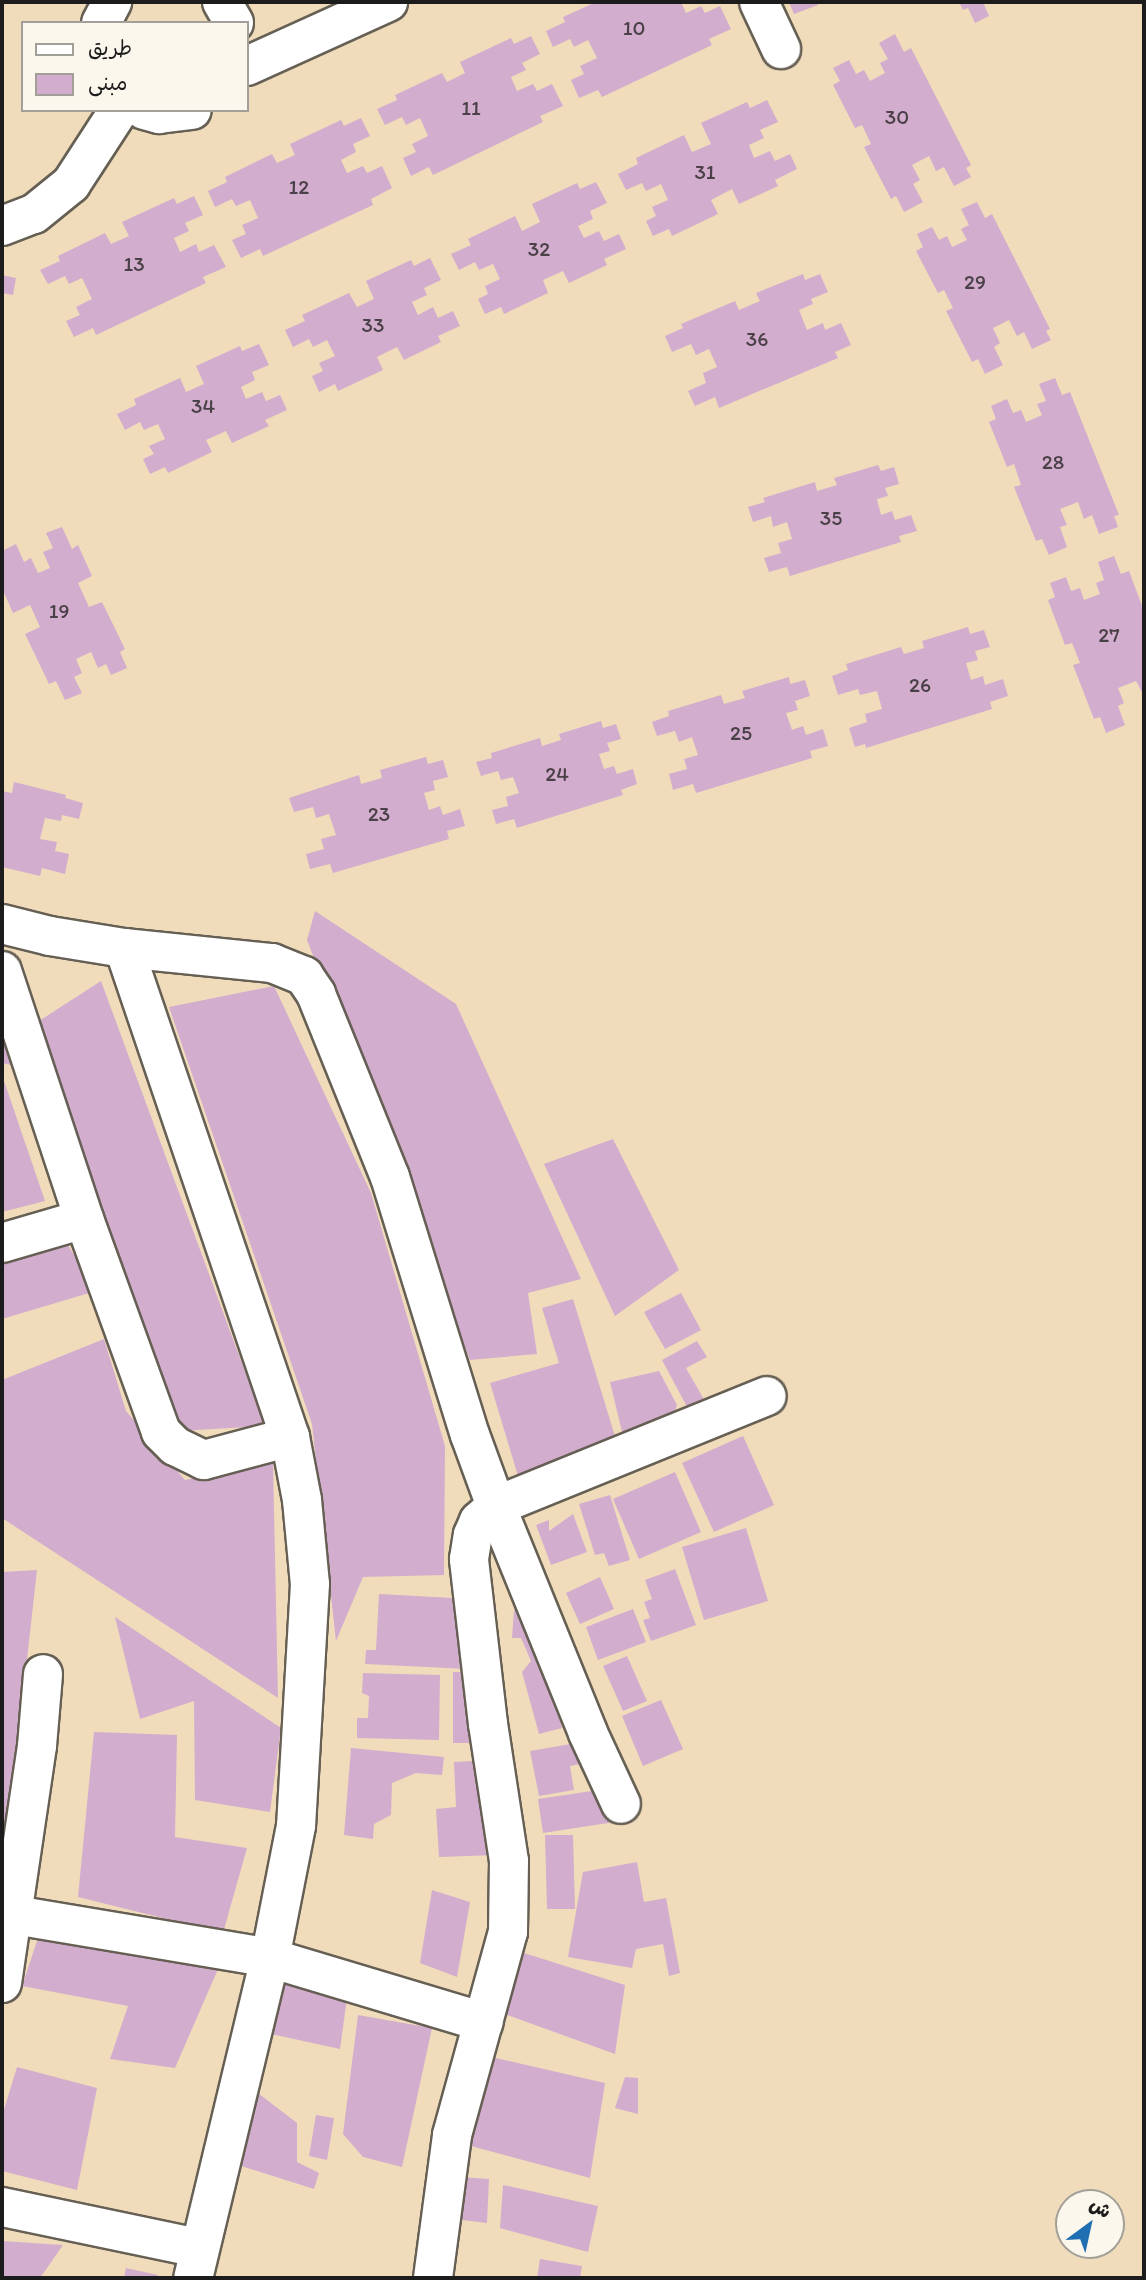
<!DOCTYPE html>
<html>
<head>
<meta charset="utf-8">
<style>
  body { margin:0 }
  #map { position:relative; width:1146px; height:2280px; overflow:hidden; background:#f0dcbb; font-family:Itim,"Playpen Sans Arabic",sans-serif }
  div>[style] { position:absolute }
  .building>* { inset:0; background:#d3adcd }
  .roads { filter:drop-shadow(2px 0 #665f54) drop-shadow(-2px 0 #665f54) drop-shadow(0 2px #665f54) drop-shadow(0 -2px #665f54) }
  .minor>* { height:38px; margin:-19px; padding:0 19px; transform-origin:19px; border-radius:19px; background:#fff }
  span { translate:-50% -50%; white-space:nowrap; text-align:center; line-height:1.15; -webkit-text-stroke:6px #fbf7ec; paint-order:stroke }
  .number-label { font-size:21px; color:#4a4048 }
  .number-label span { -webkit-text-stroke-width:0 }
  .frame { position:absolute; inset:0; border:4px solid #1c1c1c; pointer-events:none }
  .legend { position:absolute; left:21px; top:21px; width:228px; height:91px; box-sizing:border-box; background:#fbf7ec; border:2px solid #a29f99; margin:0; padding:9px 12px; list-style:none; font-size:21px; color:#1c1c1c }
  .legend li { display:flex; align-items:center; gap:14px; height:35px }
  .legend b { width:35px; border:2px solid #a29f99 }
  .north { position:absolute; left:1055px; top:2189px; width:70px; height:70px; box-sizing:border-box; background:#fbf7ec; border:2px solid #a29f99; border-radius:50%; rotate:33deg; font-size:19px; font-weight:700; line-height:28px; text-align:center; color:#1c1c1c }
  .north::after { content:''; display:block; margin:auto; width:24px; height:32px; background:#1f6fb2; clip-path:polygon(50% 0,100% 100%,50% 72%,0 100%) }
</style>
</head>
<body>
<div id="map">
  <div class="building">
    <div style="clip-path:polygon(596px 2px,681px 2px,686px 13px,701px 6px,705px 13px,720px 6px,731px 29px,709px 39px,712px 45px,602px 97px,598px 90px,579px 98px,571px 80px,584px 74px,580px 66px,597px 58px,588px 40px,574px 47px,570px 39px,553px 47px,546px 31px,565px 22px,563px 17px)"></div>
    <div style="clip-path:polygon(789px 2px,817px 2px,818px 5px,794px 14px)"></div>
    <div style="clip-path:polygon(959px 2px,983px 2px,989px 16px,975px 23px,968px 8px,963px 10px)"></div>
    <div style="clip-path:polygon(895px 34px,904px 52px,911px 48px,971px 165px,966px 168px,971px 177px,954px 186px,944px 167px,936px 171px,929px 156px,912px 165px,920px 180px,913px 184px,923px 202px,904px 212px,896px 196px,891px 199px,864px 147px,871px 144px,862px 125px,855px 128px,833px 85px,840px 81px,833px 68px,849px 60px,856px 74px,864px 70px,870px 81px,885px 73px,880px 63px,888px 59px,879px 43px)"></div>
    <div style="clip-path:polygon(531px 36px,540px 54px,522px 63px,526px 70px,511px 77px,517px 91px,533px 84px,537px 91px,552px 84px,563px 106px,540px 116px,543px 122px,433px 175px,429px 167px,411px 176px,403px 158px,416px 152px,412px 144px,428px 136px,420px 118px,406px 125px,402px 117px,385px 125px,377px 109px,397px 100px,395px 95px,442px 73px,447px 82px,465px 73px,460px 62px,511px 38px,514px 44px)"></div>
    <div style="clip-path:polygon(767px 100px,778px 122px,760px 130px,764px 138px,749px 145px,754px 158px,770px 151px,775px 161px,790px 154px,797px 169px,775px 180px,778px 186px,739px 204px,732px 189px,711px 200px,718px 214px,672px 236px,669px 229px,653px 236px,646px 221px,656px 216px,652px 207px,668px 200px,661px 184px,646px 191px,642px 183px,626px 190px,618px 174px,638px 164px,636px 158px,684px 135px,692px 152px,711px 144px,701px 123px,747px 102px,750px 108px)"></div>
    <div style="clip-path:polygon(361px 118px,370px 136px,353px 144px,356px 152px,341px 160px,347px 173px,363px 166px,367px 173px,382px 166px,392px 188px,371px 199px,373px 205px,263px 256px,260px 249px,241px 258px,232px 240px,246px 234px,242px 225px,258px 218px,250px 200px,236px 206px,232px 199px,215px 207px,208px 191px,227px 182px,225px 177px,272px 154px,277px 163px,295px 155px,290px 144px,341px 120px,344px 126px)"></div>
    <div style="clip-path:polygon(596px 182px,607px 203px,590px 211px,593px 219px,578px 226px,584px 238px,599px 231px,604px 241px,619px 234px,626px 249px,604px 259px,607px 265px,569px 283px,563px 271px,543px 280px,548px 293px,504px 314px,501px 307px,485px 314px,478px 299px,488px 294px,485px 286px,500px 279px,493px 264px,479px 270px,475px 262px,459px 270px,451px 254px,471px 245px,468px 239px,515px 216px,522px 231px,540px 222px,532px 204px,577px 183px,580px 189px)"></div>
    <div style="clip-path:polygon(194px 196px,203px 215px,185px 223px,189px 231px,174px 238px,180px 252px,196px 244px,199px 252px,214px 245px,226px 267px,203px 277px,206px 283px,96px 335px,93px 328px,74px 337px,66px 321px,80px 315px,76px 307px,92px 299px,82px 278px,69px 284px,65px 276px,48px 284px,40px 270px,60px 261px,58px 256px,105px 233px,111px 244px,129px 236px,122px 222px,174px 198px,177px 204px)"></div>
    <div style="clip-path:polygon(977px 202px,985px 218px,992px 214px,1050px 329px,1046px 331px,1051px 340px,1032px 349px,1024px 332px,1017px 336px,1009px 320px,993px 328px,1000px 343px,994px 347px,1003px 365px,985px 374px,978px 359px,972px 362px,946px 311px,953px 308px,944px 290px,938px 293px,916px 251px,923px 247px,917px 234px,932px 227px,939px 240px,947px 236px,952px 247px,967px 240px,961px 229px,969px 225px,961px 209px)"></div>
    <div style="clip-path:polygon(430px 258px,441px 280px,424px 288px,427px 295px,412px 302px,418px 315px,433px 307px,438px 318px,453px 311px,460px 326px,438px 336px,441px 342px,404px 360px,397px 347px,377px 357px,383px 370px,338px 391px,335px 384px,319px 392px,312px 376px,323px 371px,319px 363px,335px 356px,327px 340px,313px 347px,309px 339px,293px 347px,285px 330px,305px 321px,302px 315px,349px 293px,357px 307px,374px 299px,366px 281px,411px 260px,414px 266px)"></div>
    <div style="clip-path:polygon(803px 274px,805px 280px,820px 274px,828px 292px,811px 299px,813px 304px,799px 310px,807px 330px,823px 323px,825px 330px,841px 323px,851px 345px,835px 352px,838px 358px,719px 408px,715px 397px,695px 406px,688px 391px,706px 383px,703px 373px,717px 367px,709px 349px,696px 355px,691px 344px,672px 352px,665px 336px,683px 328px,681px 324px,735px 301px,739px 310px,760px 301px,756px 293px)"></div>
    <div style="clip-path:polygon(2px 275px,16px 278px,13px 295px,2px 293px)"></div>
    <div style="clip-path:polygon(259px 344px,269px 365px,252px 372px,255px 380px,241px 387px,246px 399px,262px 392px,266px 401px,280px 395px,287px 410px,265px 420px,269px 426px,232px 443px,226px 431px,206px 440px,212px 452px,168px 473px,165px 467px,150px 474px,143px 459px,154px 454px,149px 446px,165px 439px,158px 424px,144px 430px,140px 422px,125px 430px,117px 414px,136px 405px,134px 399px,180px 378px,186px 392px,204px 384px,196px 366px,240px 346px,242px 351px)"></div>
    <div style="clip-path:polygon(1055px 378px,1062px 395px,1070px 392px,1119px 515px,1114px 516px,1118px 527px,1099px 534px,1092px 515px,1084px 519px,1078px 502px,1060px 509px,1067px 525px,1060px 527px,1067px 547px,1049px 555px,1042px 539px,1036px 541px,1014px 487px,1021px 485px,1014px 464px,1007px 467px,989px 422px,996px 419px,991px 406px,1007px 399px,1013px 413px,1021px 410px,1026px 422px,1042px 415px,1037px 404px,1046px 401px,1039px 384px)"></div>
    <div style="clip-path:polygon(878px 465px,881px 471px,894px 467px,899px 484px,885px 488px,888px 496px,877px 499px,881px 515px,892px 511px,895px 520px,911px 515px,917px 531px,899px 536px,901px 542px,790px 576px,787px 567px,769px 572px,764px 558px,781px 553px,778px 543px,792px 539px,787px 522px,773px 527px,771px 516px,753px 522px,748px 507px,765px 502px,763px 498px,815px 482px,817px 491px,837px 485px,834px 478px)"></div>
    <div style="clip-path:polygon(62px 527px,72px 549px,78px 545px,92px 576px,78px 583px,89px 607px,102px 602px,125px 649px,120px 652px,127px 668px,111px 675px,106px 664px,98px 668px,91px 652px,76px 659px,82px 673px,74px 677px,82px 693px,65px 700px,56px 681px,49px 684px,25px 634px,40px 627px,30px 605px,13px 613px,2px 588px,2px 551px,16px 544px,24px 562px,31px 558px,38px 573px,50px 568px,43px 552px,53px 548px,46px 533px)"></div>
    <div style="clip-path:polygon(1114px 556px,1121px 574px,1129px 571px,1144px 611px,1144px 696px,1136px 681px,1118px 688px,1124px 703px,1118px 706px,1125px 725px,1106px 733px,1100px 717px,1094px 719px,1073px 665px,1080px 663px,1072px 643px,1065px 645px,1048px 600px,1055px 597px,1050px 583px,1066px 577px,1071px 591px,1080px 588px,1084px 600px,1100px 594px,1096px 583px,1104px 580px,1098px 562px)"></div>
    <div style="clip-path:polygon(968px 627px,970px 634px,984px 630px,990px 647px,975px 651px,978px 660px,966px 663px,971px 680px,983px 676px,985px 685px,1003px 679px,1008px 696px,990px 702px,992px 709px,866px 748px,865px 744px,855px 747px,849px 728px,867px 722px,865px 714px,882px 709px,877px 691px,860px 695px,858px 689px,838px 695px,832px 676px,848px 670px,846px 664px,901px 647px,904px 654px,924px 648px,922px 641px)"></div>
    <div style="clip-path:polygon(789px 677px,790px 684px,805px 680px,810px 696px,795px 701px,798px 710px,786px 713px,792px 730px,803px 726px,806px 735px,823px 729px,828px 746px,810px 751px,812px 758px,696px 793px,693px 784px,673px 790px,669px 774px,687px 769px,684px 759px,698px 755px,692px 737px,679px 742px,675px 731px,657px 736px,652px 722px,669px 716px,668px 711px,721px 695px,724px 704px,745px 698px,742px 691px)"></div>
    <div style="clip-path:polygon(601px 721px,603px 728px,616px 724px,621px 739px,607px 743px,610px 751px,599px 754px,604px 769px,614px 766px,617px 774px,633px 769px,637px 784px,621px 790px,623px 795px,517px 828px,514px 819px,496px 824px,492px 810px,508px 806px,506px 797px,519px 793px,513px 777px,501px 780px,498px 771px,481px 776px,476px 762px,492px 758px,491px 753px,540px 738px,542px 746px,561px 740px,559px 734px)"></div>
    <div style="clip-path:polygon(426px 757px,428px 764px,443px 760px,448px 777px,433px 781px,435px 790px,424px 793px,429px 810px,440px 806px,443px 815px,460px 809px,465px 826px,447px 831px,449px 839px,333px 873px,330px 864px,310px 869px,306px 854px,324px 849px,321px 839px,336px 835px,329px 814px,316px 818px,313px 807px,294px 812px,289px 798px,359px 775px,361px 784px,382px 778px,380px 770px)"></div>
    <div style="clip-path:polygon(14px 782px,66px 795px,65px 798px,83px 803px,79px 819px,62px 815px,61px 821px,45px 818px,40px 839px,57px 842px,55px 851px,69px 854px,65px 874px,42px 868px,40px 876px,2px 867px,2px 791px,12px 793px)"></div>
    <div style="clip-path:polygon(315px 911px,456px 1004px,581px 1279px,528px 1293px,537px 1354px,470px 1360px,307px 940px)"></div>
    <div style="clip-path:polygon(101px 981px,265px 1426px,180px 1431px,22px 1032px)"></div>
    <div style="clip-path:polygon(274px 986px,371px 1193px,445px 1446px,444px 1575px,363px 1577px,336px 1641px,312px 1424px,169px 1007px)"></div>
    <div style="clip-path:polygon(2px 1039px,11px 1065px,2px 1063px)"></div>
    <div style="clip-path:polygon(2px 1075px,45px 1201px,2px 1212px)"></div>
    <div style="clip-path:polygon(613px 1139px,679px 1270px,615px 1316px,544px 1164px)"></div>
    <div style="clip-path:polygon(66px 1242px,96px 1291px,2px 1319px,2px 1258px)"></div>
    <div style="clip-path:polygon(681px 1293px,701px 1330px,665px 1349px,644px 1312px)"></div>
    <div style="clip-path:polygon(573px 1299px,618px 1446px,518px 1476px,490px 1383px,559px 1363px,542px 1308px)"></div>
    <div style="clip-path:polygon(104px 1339px,126px 1411px,185px 1480px,273px 1462px,278px 1698px,2px 1518px,2px 1380px)"></div>
    <div style="clip-path:polygon(697px 1341px,707px 1357px,686px 1368px,706px 1403px,686px 1405px,662px 1360px)"></div>
    <div style="clip-path:polygon(659px 1371px,677px 1405px,669px 1430px,624px 1440px,610px 1382px)"></div>
    <div style="clip-path:polygon(743px 1436px,774px 1505px,714px 1532px,682px 1463px)"></div>
    <div style="clip-path:polygon(675px 1472px,701px 1532px,639px 1559px,613px 1499px)"></div>
    <div style="clip-path:polygon(610px 1495px,630px 1560px,609px 1566px,604px 1553px,595px 1555px,579px 1504px)"></div>
    <div style="clip-path:polygon(573px 1514px,587px 1552px,551px 1565px,536px 1525px,549px 1520px,549px 1531px)"></div>
    <div style="clip-path:polygon(746px 1528px,768px 1601px,704px 1620px,682px 1547px)"></div>
    <div style="clip-path:polygon(675px 1569px,696px 1625px,651px 1641px,643px 1620px,650px 1618px,644px 1602px,652px 1599px,645px 1580px)"></div>
    <div style="clip-path:polygon(37px 1570px,9px 1821px,2px 1819px,2px 1572px)"></div>
    <div style="clip-path:polygon(600px 1577px,614px 1609px,580px 1624px,566px 1593px)"></div>
    <div style="clip-path:polygon(379px 1594px,472px 1599px,468px 1669px,365px 1664px,366px 1650px,376px 1650px)"></div>
    <div style="clip-path:polygon(633px 1609px,646px 1642px,598px 1660px,586px 1627px)"></div>
    <div style="clip-path:polygon(514px 1610px,531px 1611px,562px 1728px,539px 1734px,522px 1672px,531px 1661px,521px 1638px,512px 1638px)"></div>
    <div style="clip-path:polygon(115px 1617px,281px 1728px,270px 1812px,195px 1800px,194px 1701px,140px 1719px)"></div>
    <div style="clip-path:polygon(627px 1656px,647px 1701px,623px 1711px,603px 1666px)"></div>
    <div style="clip-path:polygon(453px 1672px,481px 1672px,480px 1743px,453px 1743px)"></div>
    <div style="clip-path:polygon(363px 1673px,440px 1675px,439px 1740px,357px 1738px,357px 1718px,368px 1718px,369px 1696px,362px 1693px)"></div>
    <div style="clip-path:polygon(661px 1700px,683px 1749px,643px 1766px,622px 1716px)"></div>
    <div style="clip-path:polygon(94px 1732px,177px 1735px,175px 1837px,247px 1848px,223px 1933px,78px 1897px)"></div>
    <div style="clip-path:polygon(588px 1741px,591px 1762px,570px 1766px,574px 1790px,539px 1796px,530px 1751px)"></div>
    <div style="clip-path:polygon(351px 1748px,444px 1757px,442px 1775px,416px 1773px,392px 1783px,391px 1815px,374px 1824px,373px 1839px,344px 1835px)"></div>
    <div style="clip-path:polygon(491px 1760px,496px 1855px,439px 1857px,436px 1809px,456px 1807px,454px 1762px)"></div>
    <div style="clip-path:polygon(605px 1789px,621px 1821px,543px 1833px,538px 1799px)"></div>
    <div style="clip-path:polygon(545px 1835px,573px 1835px,575px 1909px,547px 1909px)"></div>
    <div style="clip-path:polygon(637px 1862px,644px 1902px,666px 1898px,680px 1973px,669px 1976px,663px 1944px,636px 1949px,632px 1968px,568px 1957px,583px 1872px)"></div>
    <div style="clip-path:polygon(432px 1890px,470px 1902px,457px 1977px,420px 1963px)"></div>
    <div style="clip-path:polygon(39px 1935px,222px 1960px,175px 2068px,110px 2059px,128px 2006px,22px 1986px)"></div>
    <div style="clip-path:polygon(521px 1952px,625px 1985px,615px 2054px,502px 2013px)"></div>
    <div style="clip-path:polygon(284px 1969px,348px 1991px,340px 2049px,271px 2034px)"></div>
    <div style="clip-path:polygon(358px 2015px,432px 2028px,402px 2167px,363px 2157px,343px 2134px)"></div>
    <div style="clip-path:polygon(487px 2056px,605px 2083px,590px 2178px,467px 2145px)"></div>
    <div style="clip-path:polygon(17px 2067px,97px 2088px,77px 2190px,2px 2171px,2px 2116px)"></div>
    <div style="clip-path:polygon(625px 2077px,638px 2078px,638px 2114px,615px 2108px)"></div>
    <div style="clip-path:polygon(254px 2090px,297px 2123px,297px 2162px,319px 2173px,314px 2189px,241px 2166px)"></div>
    <div style="clip-path:polygon(316px 2115px,334px 2118px,327px 2160px,309px 2156px)"></div>
    <div style="clip-path:polygon(461px 2177px,489px 2179px,487px 2223px,454px 2219px)"></div>
    <div style="clip-path:polygon(503px 2185px,598px 2206px,588px 2252px,500px 2228px)"></div>
    <div style="clip-path:polygon(2px 2241px,63px 2245px,40px 2278px,2px 2278px)"></div>
    <div style="clip-path:polygon(540px 2259px,582px 2266px,580px 2278px,537px 2278px)"></div>
    <div style="clip-path:polygon(126px 2268px,158px 2275px,158px 2278px,124px 2278px)"></div>
  </div>
  <div class="roads">
    <div class="minor">
      <div style="left:222px;top:2px;width:24px;rotate:60deg"></div>
      <div style="left:759px;top:2px;width:52px;rotate:64.9deg"></div>
      <div style="left:101px;top:23px;width:24px;rotate:-62deg"></div>
      <div style="left:247px;top:66px;width:155px;rotate:-24.4deg"></div>
      <div style="left:144px;top:110px;width:16px;rotate:15deg"></div>
      <div style="left:159px;top:114px;width:33px;rotate:-7deg"></div>
      <div style="left:2px;top:226px;width:34px;rotate:-21deg"></div>
      <div style="left:34px;top:214px;width:48px;rotate:-39deg"></div>
      <div style="left:71px;top:184px;width:88px;rotate:-57deg"></div>
      <div style="left:2px;top:924px;width:49px;rotate:14deg"></div>
      <div style="left:50px;top:936px;width:75px;rotate:9.2deg"></div>
      <div style="left:124px;top:948px;width:516px;rotate:71.25deg"></div>
      <div style="left:290px;top:1437px;width:64px;rotate:79.2deg"></div>
      <div style="left:302px;top:1500px;width:84px;rotate:84.6deg"></div>
      <div style="left:310px;top:1584px;width:242px;rotate:93.3deg"></div>
      <div style="left:296px;top:1826px;width:135px;rotate:101.1deg"></div>
      <div style="left:270px;top:1958px;width:329px;rotate:103.5deg"></div>
      <div style="left:124px;top:948px;width:149px;rotate:5.8deg"></div>
      <div style="left:272px;top:963px;width:35px;rotate:22deg"></div>
      <div style="left:304px;top:976px;width:22px;rotate:56deg"></div>
      <div style="left:316px;top:994px;width:197px;rotate:68deg"></div>
      <div style="left:390px;top:1177px;width:270px;rotate:72.8deg"></div>
      <div style="left:470px;top:1435px;width:76px;rotate:69.9deg"></div>
      <div style="left:496px;top:1506px;width:245px;rotate:67.9deg"></div>
      <div style="left:588px;top:1733px;width:78px;rotate:65.1deg"></div>
      <div style="left:2px;top:971px;width:261px;rotate:71.7deg"></div>
      <div style="left:84px;top:1219px;width:226px;rotate:70.1deg"></div>
      <div style="left:161px;top:1432px;width:20px;rotate:45deg"></div>
      <div style="left:175px;top:1446px;width:32px;rotate:26deg"></div>
      <div style="left:204px;top:1460px;width:89px;rotate:-15deg"></div>
      <div style="left:2px;top:1243px;width:85px;rotate:-16.3deg"></div>
      <div style="left:2px;top:1913px;width:272px;rotate:9.5deg"></div>
      <div style="left:270px;top:1958px;width:223px;rotate:16.7deg"></div>
      <div style="left:2px;top:1983px;width:240px;rotate:-81.6deg"></div>
      <div style="left:37px;top:1746px;width:72px;rotate:-85.2deg"></div>
      <div style="left:2px;top:2207px;width:201px;rotate:11.8deg"></div>
      <div style="left:433px;top:2278px;width:144px;rotate:-82.4deg"></div>
      <div style="left:452px;top:2135px;width:211px;rotate:-74.6deg"></div>
      <div style="left:508px;top:1932px;width:71px;rotate:-89.2deg"></div>
      <div style="left:509px;top:1861px;width:139px;rotate:-98.7deg"></div>
      <div style="left:488px;top:1724px;width:166px;rotate:-96.6deg"></div>
      <div style="left:469px;top:1559px;width:24px;rotate:-81deg"></div>
      <div style="left:473px;top:1535px;width:15px;rotate:-67deg"></div>
      <div style="left:479px;top:1521px;width:23px;rotate:-41deg"></div>
      <div style="left:496px;top:1506px;width:292px;rotate:-22.1deg"></div>
    </div>
  </div>
  <div class="number-label">
    <span style="left:634px;top:28px">10</span>
    <span style="left:471px;top:108px">11</span>
    <span style="left:897px;top:117px">30</span>
    <span style="left:705px;top:172px">31</span>
    <span style="left:299px;top:187px">12</span>
    <span style="left:539px;top:249px">32</span>
    <span style="left:134px;top:264px">13</span>
    <span style="left:975px;top:282px">29</span>
    <span style="left:373px;top:325px">33</span>
    <span style="left:757px;top:339px">36</span>
    <span style="left:203px;top:406px">34</span>
    <span style="left:1053px;top:462px">28</span>
    <span style="left:831px;top:518px">35</span>
    <span style="left:59px;top:611px">19</span>
    <span style="left:1109px;top:635px">27</span>
    <span style="left:920px;top:685px">26</span>
    <span style="left:741px;top:733px">25</span>
    <span style="left:557px;top:774px">24</span>
    <span style="left:379px;top:814px">23</span>
  </div>
  <div class="frame"></div>
  <ul class="legend">
  <li><b style="height:9px;background:#fff"></b>طريق</li>
  <li><b style="height:19px;background:#d3adcd"></b>مبنى</li>
  </ul>
  <div class="north">ش</div>
</div>
</body>
</html>
